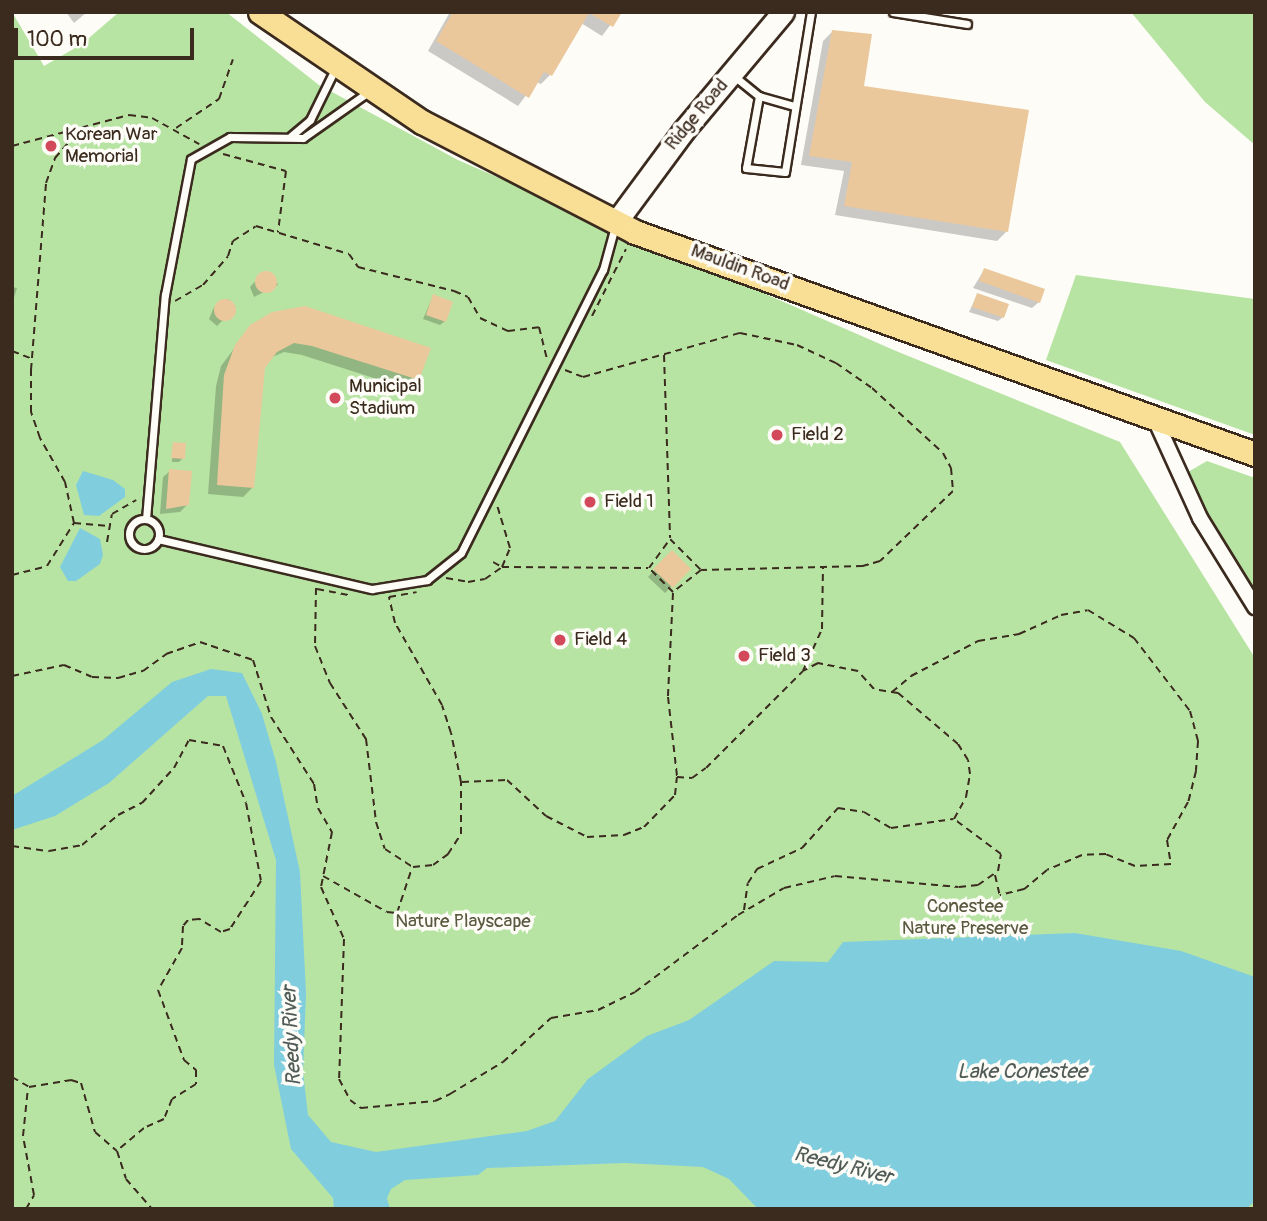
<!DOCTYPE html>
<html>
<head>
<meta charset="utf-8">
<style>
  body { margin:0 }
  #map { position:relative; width:1267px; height:1221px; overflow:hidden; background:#fdfcf7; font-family:Pangolin,sans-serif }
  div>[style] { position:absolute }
  .green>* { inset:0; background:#b7e4a3 }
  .water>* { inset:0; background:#80cdde }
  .shadow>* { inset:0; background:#0003 }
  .building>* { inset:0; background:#ebc89c }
  .round { border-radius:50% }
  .path>* { height:2px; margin-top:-1px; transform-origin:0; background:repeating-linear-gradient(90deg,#3b2a1e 0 7px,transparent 0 12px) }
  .roads { filter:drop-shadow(2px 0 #3b2a1e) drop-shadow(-2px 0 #3b2a1e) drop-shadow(0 2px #3b2a1e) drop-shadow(0 -2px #3b2a1e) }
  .lane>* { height:7px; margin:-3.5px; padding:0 3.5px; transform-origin:3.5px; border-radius:3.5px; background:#fdfcf7 }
  .lane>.ring { margin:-3.5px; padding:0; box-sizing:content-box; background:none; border:7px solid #fdfcf7; border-radius:50% }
  .street>* { height:14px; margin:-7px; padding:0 7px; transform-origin:7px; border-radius:7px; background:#fdfcf7 }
  .secondary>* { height:21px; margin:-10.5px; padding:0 10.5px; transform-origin:10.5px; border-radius:10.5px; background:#fdfcf7 }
  .primary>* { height:23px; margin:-11.5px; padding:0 11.5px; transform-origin:11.5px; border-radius:11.5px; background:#f9df96 }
  .dots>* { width:19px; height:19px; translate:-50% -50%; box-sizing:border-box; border:4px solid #fdfcf7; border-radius:50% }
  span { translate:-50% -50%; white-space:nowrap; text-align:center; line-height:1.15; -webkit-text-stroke:7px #fdfcf7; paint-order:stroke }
  .street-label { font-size:19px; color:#3b2a1e }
  .poi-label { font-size:19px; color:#3b2a1e }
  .left { translate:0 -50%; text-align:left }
  .park-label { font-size:19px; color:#5a583f }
  .water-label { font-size:21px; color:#505b58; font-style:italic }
  .frame { position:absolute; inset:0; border:14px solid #3b2a1e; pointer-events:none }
  .scale { position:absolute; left:14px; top:28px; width:180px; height:32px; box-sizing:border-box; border:4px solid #3b2a1e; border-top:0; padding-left:9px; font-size:21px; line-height:24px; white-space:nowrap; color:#3b2a1e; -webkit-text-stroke:5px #fdfcf7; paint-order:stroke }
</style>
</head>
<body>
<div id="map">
  <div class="green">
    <div style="clip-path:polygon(12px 12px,44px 66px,82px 44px,119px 12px,226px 12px,319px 85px,458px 160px,896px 351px,1120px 442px,1255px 658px,1255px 1209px,12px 1209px)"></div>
    <div style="clip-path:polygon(1131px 12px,1255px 12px,1255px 145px,1205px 102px)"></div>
    <div style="clip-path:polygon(1076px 275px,1255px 299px,1255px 435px,1046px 360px)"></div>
    <div style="clip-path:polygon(1207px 461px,1255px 478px,1255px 593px,1208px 516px,1188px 472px)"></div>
  </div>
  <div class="water">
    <div style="clip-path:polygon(83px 471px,113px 480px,125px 489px,125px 497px,99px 516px,84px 515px,76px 485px)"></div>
    <div style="clip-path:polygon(80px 528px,100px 539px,103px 555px,100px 564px,76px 581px,68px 581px,60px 567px)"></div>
    <div style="clip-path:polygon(211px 669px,242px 673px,262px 714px,276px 762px,300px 872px,306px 993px,303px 1072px,308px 1115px,331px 1142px,376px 1152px,527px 1131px,555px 1121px,588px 1079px,647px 1036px,689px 1020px,774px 961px,828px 962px,843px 942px,1075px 933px,1181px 951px,1255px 977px,1255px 1201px,1246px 1209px,758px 1209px,729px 1179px,703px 1167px,625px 1163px,487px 1168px,478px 1175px,405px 1180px,391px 1189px,387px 1198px,390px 1209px,334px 1209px,333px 1198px,291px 1149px,274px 1065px,276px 860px,226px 696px,208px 696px,109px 783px,55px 816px,12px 830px,12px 796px,103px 740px,172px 682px)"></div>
  </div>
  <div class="shadow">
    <div style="clip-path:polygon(66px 12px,87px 12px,74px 23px)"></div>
    <div style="clip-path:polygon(450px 12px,620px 12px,602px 36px,581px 23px,550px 75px,541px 84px,536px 82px,518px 106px,428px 51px)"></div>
    <div style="clip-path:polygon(832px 32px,862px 88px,1007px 231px,997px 241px,835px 215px,844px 171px,801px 165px,823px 41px)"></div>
    <div style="clip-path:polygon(984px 270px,1039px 302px,1032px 308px,973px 288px)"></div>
    <div style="clip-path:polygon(262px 274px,274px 275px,278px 285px,254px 297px,250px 287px)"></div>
    <div style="clip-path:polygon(12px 287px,17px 288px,12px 304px)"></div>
    <div style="clip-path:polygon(977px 295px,1003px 317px,998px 321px,969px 312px)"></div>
    <div style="clip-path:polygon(433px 296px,445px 321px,440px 325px,423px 319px)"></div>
    <div style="clip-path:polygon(228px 299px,236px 307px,217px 326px,209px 319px,214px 307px)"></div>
    <div style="clip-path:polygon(305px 308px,418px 379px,408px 389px,302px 355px,284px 352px,270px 358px,263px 367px,253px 487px,243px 497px,208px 494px,216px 386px,221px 366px,251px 326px,284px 310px)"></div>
    <div style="clip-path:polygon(173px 443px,183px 458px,179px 462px,172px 462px)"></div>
    <div style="clip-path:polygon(170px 471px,187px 505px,180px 512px,160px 514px,163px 477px)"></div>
    <div style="clip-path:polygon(672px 552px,689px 569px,665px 593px,648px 577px)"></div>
  </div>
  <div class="building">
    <div style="clip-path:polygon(453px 12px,622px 12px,613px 27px,589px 13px,552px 76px,544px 72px,529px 98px,436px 41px)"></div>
    <div style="clip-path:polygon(832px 30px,872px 34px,864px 86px,1029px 110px,1008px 232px,844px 206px,852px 162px,809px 156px)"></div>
    <div style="clip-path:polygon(984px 268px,1045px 289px,1040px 303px,979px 281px)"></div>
    <div class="round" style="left:255px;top:271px;width:22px;height:22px"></div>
    <div style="clip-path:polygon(977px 293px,1009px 304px,1004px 318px,972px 307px)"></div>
    <div style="clip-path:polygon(433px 294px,453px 302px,446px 322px,426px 315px)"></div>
    <div class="round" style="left:214px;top:299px;width:22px;height:22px"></div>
    <div style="clip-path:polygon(305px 306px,431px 348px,419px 380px,312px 346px,294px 343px,277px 352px,265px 368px,254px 488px,217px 485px,224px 375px,235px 345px,250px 325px,272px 312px)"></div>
    <div style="clip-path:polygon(173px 442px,186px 443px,185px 459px,171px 458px)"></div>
    <div style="clip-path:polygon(169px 469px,192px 471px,189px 505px,166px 509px)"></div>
    <div style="clip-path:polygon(672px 550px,691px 569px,673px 588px,653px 569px)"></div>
  </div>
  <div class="path">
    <div style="left:176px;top:128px;width:52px;rotate:-34deg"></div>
    <div style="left:219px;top:99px;width:42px;rotate:-70.7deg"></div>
    <div style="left:12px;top:146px;width:121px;rotate:-14.8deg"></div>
    <div style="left:129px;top:115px;width:23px;rotate:7deg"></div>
    <div style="left:152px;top:118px;width:54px;rotate:29deg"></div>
    <div style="left:223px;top:154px;width:65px;rotate:15.1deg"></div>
    <div style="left:286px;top:171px;width:62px;rotate:97.5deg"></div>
    <div style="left:175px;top:301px;width:32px;rotate:-30deg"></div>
    <div style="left:203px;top:285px;width:38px;rotate:-49deg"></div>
    <div style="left:228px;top:256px;width:16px;rotate:-72deg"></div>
    <div style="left:233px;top:241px;width:27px;rotate:-33deg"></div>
    <div style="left:256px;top:226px;width:97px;rotate:16.8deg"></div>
    <div style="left:349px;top:254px;width:16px;rotate:55deg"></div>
    <div style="left:358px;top:267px;width:99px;rotate:14deg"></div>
    <div style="left:454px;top:291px;width:15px;rotate:23deg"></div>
    <div style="left:468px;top:297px;width:24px;rotate:60deg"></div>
    <div style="left:480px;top:318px;width:31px;rotate:25deg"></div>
    <div style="left:508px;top:331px;width:31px;rotate:-7deg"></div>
    <div style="left:539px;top:327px;width:32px;rotate:76deg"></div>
    <div style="left:592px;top:316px;width:75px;rotate:-63.1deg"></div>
    <div style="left:12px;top:351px;width:19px;rotate:21deg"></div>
    <div style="left:664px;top:355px;width:183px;rotate:88.1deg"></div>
    <div style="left:565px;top:370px;width:19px;rotate:21deg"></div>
    <div style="left:583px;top:377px;width:163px;rotate:-15.7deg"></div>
    <div style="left:740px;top:333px;width:58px;rotate:11.9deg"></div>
    <div style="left:797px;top:345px;width:43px;rotate:24.8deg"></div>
    <div style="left:836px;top:363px;width:44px;rotate:34.8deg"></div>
    <div style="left:872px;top:388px;width:96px;rotate:42.5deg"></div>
    <div style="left:943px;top:453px;width:17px;rotate:62deg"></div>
    <div style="left:951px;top:468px;width:23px;rotate:85deg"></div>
    <div style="left:953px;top:491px;width:101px;rotate:136.2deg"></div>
    <div style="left:880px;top:561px;width:18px;rotate:164deg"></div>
    <div style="left:863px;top:566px;width:162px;rotate:178.6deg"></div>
    <div style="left:701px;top:570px;width:36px;rotate:142deg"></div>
    <div style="left:673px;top:592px;width:34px;rotate:-135deg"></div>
    <div style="left:649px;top:568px;width:36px;rotate:-54deg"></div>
    <div style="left:670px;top:539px;width:44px;rotate:45deg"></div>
    <div style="left:74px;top:523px;width:42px;rotate:-102.4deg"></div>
    <div style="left:65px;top:482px;width:51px;rotate:-119.6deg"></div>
    <div style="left:40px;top:438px;width:28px;rotate:-109deg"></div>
    <div style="left:31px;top:412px;width:42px;rotate:-90deg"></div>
    <div style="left:31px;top:370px;width:188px;rotate:-85.4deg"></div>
    <div style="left:46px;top:183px;width:27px;rotate:-70deg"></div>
    <div style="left:55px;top:158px;width:37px;rotate:-49deg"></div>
    <div style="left:107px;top:542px;width:28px;rotate:-80deg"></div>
    <div style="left:112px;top:514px;width:28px;rotate:-30deg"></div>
    <div style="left:493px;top:562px;width:10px;rotate:29deg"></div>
    <div style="left:502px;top:567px;width:146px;rotate:0.4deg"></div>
    <div style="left:12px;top:575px;width:36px;rotate:-14deg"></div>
    <div style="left:47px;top:566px;width:51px;rotate:-57.9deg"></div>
    <div style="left:74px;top:523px;width:32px;rotate:5deg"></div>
    <div style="left:446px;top:578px;width:22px;rotate:10deg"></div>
    <div style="left:468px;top:582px;width:17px;rotate:-10deg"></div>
    <div style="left:485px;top:579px;width:21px;rotate:-35deg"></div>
    <div style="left:502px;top:567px;width:21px;rotate:-67deg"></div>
    <div style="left:510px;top:548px;width:45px;rotate:-106.8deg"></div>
    <div style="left:316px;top:588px;width:58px;rotate:91deg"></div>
    <div style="left:315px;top:646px;width:40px;rotate:68deg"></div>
    <div style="left:330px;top:683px;width:67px;rotate:57.3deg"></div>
    <div style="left:366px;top:739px;width:84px;rotate:83.1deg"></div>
    <div style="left:376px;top:822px;width:28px;rotate:72deg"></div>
    <div style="left:385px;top:849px;width:33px;rotate:33deg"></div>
    <div style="left:413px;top:867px;width:20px;rotate:-6deg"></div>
    <div style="left:433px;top:865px;width:19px;rotate:-36deg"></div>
    <div style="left:448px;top:854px;width:24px;rotate:-57deg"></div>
    <div style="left:461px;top:834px;width:52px;rotate:-90deg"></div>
    <div style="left:461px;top:782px;width:50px;rotate:-101.5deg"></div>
    <div style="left:451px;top:733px;width:29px;rotate:-108deg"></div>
    <div style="left:442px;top:705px;width:95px;rotate:-119.8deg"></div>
    <div style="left:395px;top:623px;width:27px;rotate:-103deg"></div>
    <div style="left:389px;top:597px;width:28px;rotate:-10deg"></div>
    <div style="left:317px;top:589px;width:33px;rotate:11deg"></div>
    <div style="left:673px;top:593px;width:104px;rotate:92.8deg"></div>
    <div style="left:668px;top:697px;width:80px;rotate:83.5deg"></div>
    <div style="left:12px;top:676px;width:53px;rotate:-11.9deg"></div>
    <div style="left:64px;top:665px;width:30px;rotate:23deg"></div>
    <div style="left:92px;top:677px;width:26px;rotate:2deg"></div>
    <div style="left:118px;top:678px;width:26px;rotate:-16deg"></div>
    <div style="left:143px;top:671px;width:29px;rotate:-36deg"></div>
    <div style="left:166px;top:654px;width:36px;rotate:-19deg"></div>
    <div style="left:200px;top:642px;width:56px;rotate:18.8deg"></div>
    <div style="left:253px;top:660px;width:60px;rotate:72.5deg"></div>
    <div style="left:271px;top:717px;width:80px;rotate:57.3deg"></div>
    <div style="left:314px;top:784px;width:24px;rotate:81deg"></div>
    <div style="left:318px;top:808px;width:28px;rotate:60deg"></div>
    <div style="left:332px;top:832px;width:56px;rotate:101.3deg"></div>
    <div style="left:321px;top:887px;width:57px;rotate:66.1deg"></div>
    <div style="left:344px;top:939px;width:140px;rotate:92deg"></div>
    <div style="left:339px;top:1079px;width:24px;rotate:62deg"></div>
    <div style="left:350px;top:1100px;width:14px;rotate:36deg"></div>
    <div style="left:361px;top:1108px;width:74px;rotate:-5.4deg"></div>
    <div style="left:435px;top:1101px;width:17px;rotate:-25deg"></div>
    <div style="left:450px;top:1094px;width:62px;rotate:-31.1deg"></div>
    <div style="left:503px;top:1062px;width:65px;rotate:-42.5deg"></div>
    <div style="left:551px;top:1018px;width:48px;rotate:-9.7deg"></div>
    <div style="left:598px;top:1010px;width:41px;rotate:-25.9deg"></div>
    <div style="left:635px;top:992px;width:129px;rotate:-36.8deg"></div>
    <div style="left:738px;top:915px;width:53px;rotate:-30.4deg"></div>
    <div style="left:784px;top:888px;width:52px;rotate:-13.2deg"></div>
    <div style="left:835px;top:876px;width:124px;rotate:5.1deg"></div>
    <div style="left:959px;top:887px;width:19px;rotate:-6deg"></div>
    <div style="left:978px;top:885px;width:24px;rotate:-35deg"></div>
    <div style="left:998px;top:871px;width:17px;rotate:-80deg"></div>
    <div style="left:1001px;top:854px;width:59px;rotate:-143.3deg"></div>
    <div style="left:954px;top:819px;width:25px;rotate:-61deg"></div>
    <div style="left:966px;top:797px;width:23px;rotate:-80deg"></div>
    <div style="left:970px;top:774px;width:14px;rotate:-98deg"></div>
    <div style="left:968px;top:760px;width:19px;rotate:-122deg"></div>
    <div style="left:958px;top:744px;width:79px;rotate:-139.6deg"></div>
    <div style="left:898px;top:693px;width:24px;rotate:-171deg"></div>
    <div style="left:874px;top:689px;width:24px;rotate:-132deg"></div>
    <div style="left:858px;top:671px;width:41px;rotate:-168.7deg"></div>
    <div style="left:818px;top:663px;width:17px;rotate:152deg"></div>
    <div style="left:892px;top:692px;width:25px;rotate:-40deg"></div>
    <div style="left:911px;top:676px;width:76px;rotate:-27.6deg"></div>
    <div style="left:978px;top:641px;width:42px;rotate:-9.7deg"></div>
    <div style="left:1019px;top:634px;width:46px;rotate:-24.3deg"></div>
    <div style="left:1061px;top:615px;width:27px;rotate:-10deg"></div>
    <div style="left:1088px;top:610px;width:54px;rotate:31.3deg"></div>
    <div style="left:1134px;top:638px;width:92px;rotate:52.5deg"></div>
    <div style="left:1190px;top:711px;width:31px;rotate:75deg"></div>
    <div style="left:1198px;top:741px;width:30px;rotate:94deg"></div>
    <div style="left:1196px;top:771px;width:32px;rotate:104deg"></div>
    <div style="left:1188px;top:802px;width:43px;rotate:118.9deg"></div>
    <div style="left:1167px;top:840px;width:24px;rotate:81deg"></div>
    <div style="left:1171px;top:864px;width:36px;rotate:177deg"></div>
    <div style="left:1135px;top:866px;width:31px;rotate:-158deg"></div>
    <div style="left:1106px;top:854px;width:24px;rotate:178deg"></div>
    <div style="left:1082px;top:855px;width:38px;rotate:157deg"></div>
    <div style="left:1047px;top:870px;width:30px;rotate:140deg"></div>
    <div style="left:1024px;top:889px;width:25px;rotate:166deg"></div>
    <div style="left:462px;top:782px;width:45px;rotate:-2.5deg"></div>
    <div style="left:507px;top:780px;width:53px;rotate:42.7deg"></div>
    <div style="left:546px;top:816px;width:46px;rotate:27.1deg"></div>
    <div style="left:587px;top:837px;width:37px;rotate:-3deg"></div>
    <div style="left:624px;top:835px;width:22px;rotate:-22deg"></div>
    <div style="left:644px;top:827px;width:45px;rotate:-45.9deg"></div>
    <div style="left:675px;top:795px;width:18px;rotate:-84deg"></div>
    <div style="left:677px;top:777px;width:15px;rotate:4deg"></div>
    <div style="left:692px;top:778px;width:17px;rotate:-36deg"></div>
    <div style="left:706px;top:768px;width:137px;rotate:-45deg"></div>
    <div style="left:803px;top:671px;width:46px;rotate:-65.7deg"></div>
    <div style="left:822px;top:629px;width:62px;rotate:-89.1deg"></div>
    <div style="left:12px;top:846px;width:37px;rotate:8deg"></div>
    <div style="left:49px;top:851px;width:34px;rotate:-10deg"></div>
    <div style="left:82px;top:845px;width:47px;rotate:-39.8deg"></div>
    <div style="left:118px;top:815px;width:27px;rotate:-27deg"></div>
    <div style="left:142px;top:803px;width:47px;rotate:-47.6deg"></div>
    <div style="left:174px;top:768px;width:32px;rotate:-62deg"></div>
    <div style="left:189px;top:740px;width:35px;rotate:10deg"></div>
    <div style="left:223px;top:746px;width:61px;rotate:68deg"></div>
    <div style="left:246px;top:803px;width:79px;rotate:79.1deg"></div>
    <div style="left:261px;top:881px;width:57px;rotate:122.9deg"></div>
    <div style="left:230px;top:929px;width:9px;rotate:162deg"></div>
    <div style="left:221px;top:932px;width:26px;rotate:-149deg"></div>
    <div style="left:199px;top:919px;width:11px;rotate:175deg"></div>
    <div style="left:188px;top:920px;width:8px;rotate:130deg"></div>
    <div style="left:183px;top:926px;width:22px;rotate:93deg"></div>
    <div style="left:182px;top:948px;width:48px;rotate:119.7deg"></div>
    <div style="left:158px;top:990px;width:75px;rotate:69.6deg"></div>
    <div style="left:184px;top:1060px;width:16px;rotate:40deg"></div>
    <div style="left:196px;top:1070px;width:14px;rotate:90deg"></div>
    <div style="left:196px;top:1084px;width:28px;rotate:148deg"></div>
    <div style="left:172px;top:1099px;width:22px;rotate:112deg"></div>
    <div style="left:164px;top:1119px;width:22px;rotate:156deg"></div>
    <div style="left:144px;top:1128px;width:35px;rotate:140deg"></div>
    <div style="left:995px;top:875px;width:26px;rotate:77deg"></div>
    <div style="left:323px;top:876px;width:73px;rotate:29.4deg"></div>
    <div style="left:387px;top:912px;width:10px;rotate:6deg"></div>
    <div style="left:397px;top:913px;width:47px;rotate:-71.6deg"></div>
    <div style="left:744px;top:910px;width:27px;rotate:-82deg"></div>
    <div style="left:748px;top:883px;width:17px;rotate:-57deg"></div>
    <div style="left:757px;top:869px;width:50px;rotate:-25deg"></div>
    <div style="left:802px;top:848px;width:54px;rotate:-48deg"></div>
    <div style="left:838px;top:808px;width:26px;rotate:9deg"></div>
    <div style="left:864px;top:812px;width:31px;rotate:31deg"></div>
    <div style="left:891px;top:828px;width:63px;rotate:-8.3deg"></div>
    <div style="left:12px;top:1077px;width:20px;rotate:30deg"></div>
    <div style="left:29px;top:1087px;width:43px;rotate:-9.5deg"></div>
    <div style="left:71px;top:1080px;width:10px;rotate:17deg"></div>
    <div style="left:81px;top:1083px;width:51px;rotate:74.1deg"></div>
    <div style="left:95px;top:1132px;width:29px;rotate:41deg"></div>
    <div style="left:117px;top:1151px;width:29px;rotate:72deg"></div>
    <div style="left:126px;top:1179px;width:40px;rotate:49deg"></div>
    <div style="left:26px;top:1209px;width:16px;rotate:-60deg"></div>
    <div style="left:34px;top:1195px;width:60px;rotate:-100.6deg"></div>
    <div style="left:23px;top:1136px;width:48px;rotate:-84.1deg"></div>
  </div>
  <div class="roads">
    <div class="lane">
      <div style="left:893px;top:12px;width:75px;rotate:9.2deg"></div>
      <div style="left:734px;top:76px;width:32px;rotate:39deg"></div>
      <div style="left:759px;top:96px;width:73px;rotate:100.2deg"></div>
      <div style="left:746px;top:168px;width:39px;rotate:6deg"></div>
      <div style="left:785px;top:172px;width:162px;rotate:-80.8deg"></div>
      <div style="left:759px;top:96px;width:37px;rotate:16deg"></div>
      <div style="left:291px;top:136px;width:25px;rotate:-40deg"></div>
      <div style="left:310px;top:120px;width:59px;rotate:-63.9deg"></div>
      <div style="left:146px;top:519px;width:225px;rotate:-85.2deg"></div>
      <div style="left:165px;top:295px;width:138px;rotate:-79.2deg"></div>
      <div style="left:191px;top:159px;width:45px;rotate:-29.4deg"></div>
      <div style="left:230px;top:137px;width:73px;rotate:0.8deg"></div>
      <div style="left:303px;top:138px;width:83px;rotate:-35.2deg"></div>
      <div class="ring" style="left:129px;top:519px;width:23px;height:23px"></div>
      <div style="left:158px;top:539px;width:220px;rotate:13.2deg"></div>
      <div style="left:372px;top:589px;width:56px;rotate:-9.3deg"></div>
      <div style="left:427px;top:580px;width:43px;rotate:-38.5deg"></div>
      <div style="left:461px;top:553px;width:317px;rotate:-63.4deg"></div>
      <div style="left:603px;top:270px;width:46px;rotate:-74.7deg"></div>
    </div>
    <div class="street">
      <div style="left:1154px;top:417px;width:111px;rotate:65.5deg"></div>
      <div style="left:1200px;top:518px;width:105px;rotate:58.3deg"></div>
    </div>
    <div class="secondary">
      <div style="left:616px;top:222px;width:114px;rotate:-53.5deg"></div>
      <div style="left:684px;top:130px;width:154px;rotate:-50deg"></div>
    </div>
    <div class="primary">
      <div style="left:260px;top:12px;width:196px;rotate:34.2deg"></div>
      <div style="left:422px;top:122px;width:240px;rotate:27.3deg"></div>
      <div style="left:635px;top:232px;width:659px;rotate:19.7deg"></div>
    </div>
  </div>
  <div class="dots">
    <div style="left:51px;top:146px;background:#d1495b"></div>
    <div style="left:335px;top:398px;background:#d1495b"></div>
    <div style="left:777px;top:435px;background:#d1495b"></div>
    <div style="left:590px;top:502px;background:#d1495b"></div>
    <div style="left:560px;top:640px;background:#d1495b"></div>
    <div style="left:744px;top:656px;background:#d1495b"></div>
  </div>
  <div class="street-label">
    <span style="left:697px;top:115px;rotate:-50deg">Ridge Road</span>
    <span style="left:740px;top:268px;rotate:20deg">Mauldin Road</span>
  </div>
  <div class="poi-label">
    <span class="left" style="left:65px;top:146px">Korean War<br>Memorial</span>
    <span class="left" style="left:349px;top:398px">Municipal<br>Stadium</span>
    <span class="left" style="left:791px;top:435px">Field 2</span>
    <span class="left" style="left:604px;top:502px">Field 1</span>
    <span class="left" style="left:574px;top:640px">Field 4</span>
    <span class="left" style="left:758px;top:656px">Field 3</span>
  </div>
  <div class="park-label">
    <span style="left:965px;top:918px">Conestee<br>Nature Preserve</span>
    <span style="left:463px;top:922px">Nature Playscape</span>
  </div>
  <div class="water-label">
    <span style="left:292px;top:1036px;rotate:-93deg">Reedy River</span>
    <span style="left:1022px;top:1072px">Lake Conestee</span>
    <span style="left:843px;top:1166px;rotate:14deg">Reedy River</span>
  </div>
  <div class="frame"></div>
  <div class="scale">100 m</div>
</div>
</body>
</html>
